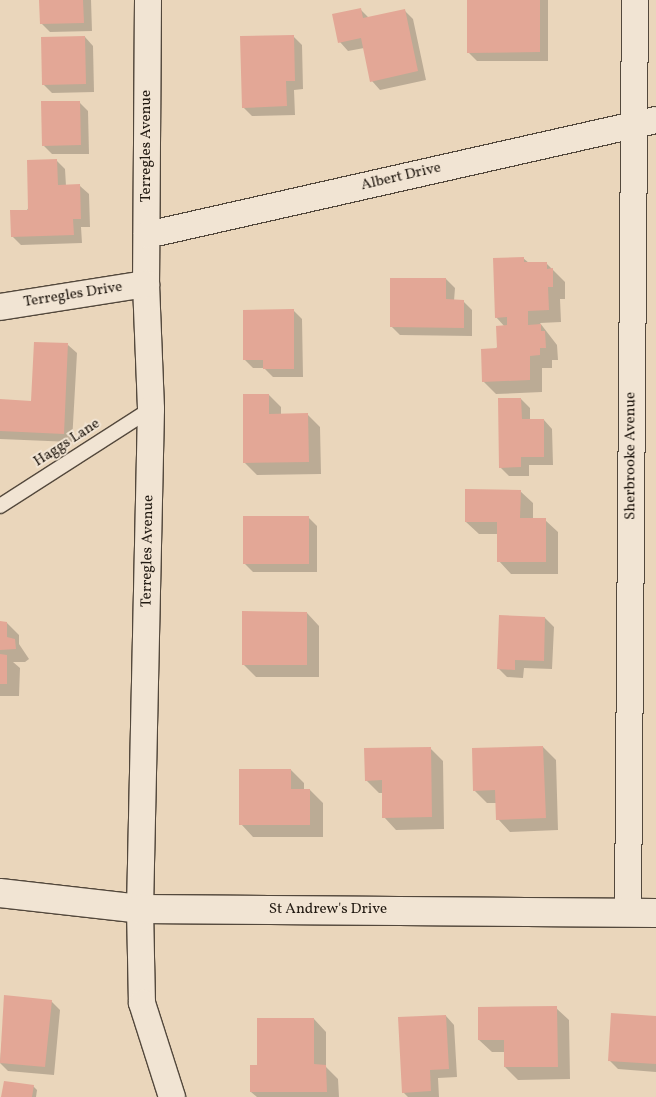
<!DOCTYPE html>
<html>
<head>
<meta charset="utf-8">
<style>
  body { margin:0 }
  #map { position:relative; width:656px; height:1097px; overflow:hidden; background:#ead6bb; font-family:Vollkorn,serif }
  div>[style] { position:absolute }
  .shadow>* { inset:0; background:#0003 }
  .building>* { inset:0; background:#e3a796 }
  .roads { filter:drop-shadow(1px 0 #53483c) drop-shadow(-1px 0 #53483c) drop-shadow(0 1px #53483c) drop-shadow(0 -1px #53483c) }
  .lane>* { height:14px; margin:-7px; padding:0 7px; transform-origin:7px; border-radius:7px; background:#f1e4d3 }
  .street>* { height:26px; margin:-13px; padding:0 13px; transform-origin:13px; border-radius:13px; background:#f1e4d3 }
  .secondary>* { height:28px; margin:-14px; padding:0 14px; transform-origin:14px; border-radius:14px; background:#f1e4d3 }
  span { translate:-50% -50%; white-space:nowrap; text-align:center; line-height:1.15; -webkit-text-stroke:4px #f1e4d3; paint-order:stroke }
  .street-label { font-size:15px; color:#211911 }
</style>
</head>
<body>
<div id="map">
  <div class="shadow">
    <div style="clip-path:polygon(41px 0,91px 0,92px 31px,50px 32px,41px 23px)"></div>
    <div style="clip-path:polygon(468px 0,548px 0,548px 61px,477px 61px,468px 52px)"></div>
    <div style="clip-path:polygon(360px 9px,369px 18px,404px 10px,413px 19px,426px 80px,380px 90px,372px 81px,364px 48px,348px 51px,340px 42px)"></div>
    <div style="clip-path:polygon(293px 36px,302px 45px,303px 89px,294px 90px,295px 115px,252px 116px,243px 107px)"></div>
    <div style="clip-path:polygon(85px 37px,93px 46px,94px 92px,52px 93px,43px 84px)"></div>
    <div style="clip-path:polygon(79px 102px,88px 111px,89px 154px,52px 154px,44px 146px)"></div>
    <div style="clip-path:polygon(56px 160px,65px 169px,66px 186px,80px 186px,89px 194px,90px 227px,81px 227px,82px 243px,21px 245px,12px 236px)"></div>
    <div style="clip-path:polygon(523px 258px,529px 263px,546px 263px,565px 282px,565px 299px,560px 299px,561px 322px,540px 323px,557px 345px,558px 360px,552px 360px,552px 368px,542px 368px,542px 392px,496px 394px,483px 381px,505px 327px,496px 317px)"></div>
    <div style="clip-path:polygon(446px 279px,455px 288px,454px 301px,463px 301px,472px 310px,472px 336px,400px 335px,391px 326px)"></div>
    <div style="clip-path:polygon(294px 311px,302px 319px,303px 377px,273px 377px,264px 368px,253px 368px,245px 360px)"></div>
    <div style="clip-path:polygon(68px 345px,77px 353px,72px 442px,0 439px,0 400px,32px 402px)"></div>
    <div style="clip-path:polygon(269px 395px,281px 407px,281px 415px,308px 415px,320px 427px,321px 474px,257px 475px,244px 462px)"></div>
    <div style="clip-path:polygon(521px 399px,530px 408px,530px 420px,544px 420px,552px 429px,553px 465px,529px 465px,529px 476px,509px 476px,500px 467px)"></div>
    <div style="clip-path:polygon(520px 491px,533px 503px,533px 520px,545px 520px,558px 532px,558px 574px,511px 574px,499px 561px,499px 534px,479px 534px,466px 522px)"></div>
    <div style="clip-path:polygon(308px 517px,317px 526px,317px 572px,253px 572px,244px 563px)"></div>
    <div style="clip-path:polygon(307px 613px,319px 626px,319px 677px,256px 677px,243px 664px)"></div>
    <div style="clip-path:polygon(545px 618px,554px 627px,552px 669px,524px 668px,523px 678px,507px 677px,498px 668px)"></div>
    <div style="clip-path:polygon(0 623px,7px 623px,19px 635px,19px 644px,29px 659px,25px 662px,13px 662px,20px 668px,19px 696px,0 696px)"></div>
    <div style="clip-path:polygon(543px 747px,556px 760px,558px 830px,510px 832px,498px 819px,497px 803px,487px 803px,474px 790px)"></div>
    <div style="clip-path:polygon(430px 748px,443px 761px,444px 829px,396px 830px,384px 817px,383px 793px,379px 793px,366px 780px)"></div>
    <div style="clip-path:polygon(291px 770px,304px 783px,304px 790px,310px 790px,323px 803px,323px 837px,253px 837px,241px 824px)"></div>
    <div style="clip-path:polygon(6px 997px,51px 1001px,60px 1010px,54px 1075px,8px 1071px,0 1063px)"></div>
    <div style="clip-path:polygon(556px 1008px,569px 1020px,570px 1079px,518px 1080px,505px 1067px,505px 1052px,492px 1052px,479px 1040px)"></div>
    <div style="clip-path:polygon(446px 1016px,454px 1025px,457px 1077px,438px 1078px,439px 1097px,408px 1097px,403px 1092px)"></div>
    <div style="clip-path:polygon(656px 1017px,656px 1072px,618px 1069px,609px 1060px)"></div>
    <div style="clip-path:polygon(314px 1019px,326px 1032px,326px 1067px,338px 1079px,339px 1097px,257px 1097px,251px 1092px,258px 1067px)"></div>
    <div style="clip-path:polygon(33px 1086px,37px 1090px,36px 1097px,3px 1097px)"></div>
  </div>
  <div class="building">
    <div style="clip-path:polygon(39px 0,83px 0,84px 23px,40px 24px)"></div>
    <div style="clip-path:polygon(467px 0,540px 0,540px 52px,467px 53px)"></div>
    <div style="clip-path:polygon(361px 8px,363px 18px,405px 9px,418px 71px,370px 82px,361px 38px,338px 43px,332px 14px)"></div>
    <div style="clip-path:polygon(294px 35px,295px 81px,286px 81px,287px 106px,242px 108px,240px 36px)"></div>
    <div style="clip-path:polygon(85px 36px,86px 84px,42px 85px,41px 37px)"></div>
    <div style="clip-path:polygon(41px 101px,80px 101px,81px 145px,42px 146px)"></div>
    <div style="clip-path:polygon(57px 159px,58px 185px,80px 184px,81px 219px,73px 219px,74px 235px,11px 237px,10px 210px,28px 210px,27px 160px)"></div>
    <div style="clip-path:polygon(524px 257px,524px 262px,547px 262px,547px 269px,553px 268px,553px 287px,548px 287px,549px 310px,528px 311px,528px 325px,541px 324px,541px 331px,545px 331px,546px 348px,540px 348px,540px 355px,530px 356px,530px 380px,482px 382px,481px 349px,497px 348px,496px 326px,507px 325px,507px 317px,495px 318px,493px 258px)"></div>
    <div style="clip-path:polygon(390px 278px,446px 278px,446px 299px,464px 300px,464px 328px,390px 327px)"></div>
    <div style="clip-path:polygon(294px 309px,294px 369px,263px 369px,263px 360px,243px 360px,243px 310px)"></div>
    <div style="clip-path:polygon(34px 342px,68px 343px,64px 434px,0 431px,0 399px,31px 401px)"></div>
    <div style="clip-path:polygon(243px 394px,269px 394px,269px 414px,308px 413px,309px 462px,243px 463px)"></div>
    <div style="clip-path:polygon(498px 398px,521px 398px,522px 419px,544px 419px,544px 457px,521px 457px,521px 467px,499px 468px)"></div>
    <div style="clip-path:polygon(465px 489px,521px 490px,520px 518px,546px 518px,546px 562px,497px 562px,497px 522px,465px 522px)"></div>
    <div style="clip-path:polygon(243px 516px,309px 516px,309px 564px,243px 564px)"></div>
    <div style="clip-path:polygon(242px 611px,307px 612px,307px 665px,242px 665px)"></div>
    <div style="clip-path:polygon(499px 615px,545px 617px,544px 661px,515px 660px,515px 670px,497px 669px)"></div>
    <div style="clip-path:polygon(0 621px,7px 622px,7px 637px,15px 639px,16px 649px,0 650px)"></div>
    <div style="clip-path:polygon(0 654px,7px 655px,7px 684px,0 684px)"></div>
    <div style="clip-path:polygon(543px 746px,546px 818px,496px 820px,495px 790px,473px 791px,472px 748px)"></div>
    <div style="clip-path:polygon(431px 747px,432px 817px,382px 818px,382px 780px,365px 781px,364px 748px)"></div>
    <div style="clip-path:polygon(239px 769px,291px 769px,291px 789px,310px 789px,310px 825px,239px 825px)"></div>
    <div style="clip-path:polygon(4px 995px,52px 1000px,45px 1067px,0 1063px)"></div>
    <div style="clip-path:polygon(557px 1006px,558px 1067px,504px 1067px,504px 1040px,478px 1040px,478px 1007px)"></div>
    <div style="clip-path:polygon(611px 1013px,656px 1016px,656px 1064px,608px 1061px)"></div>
    <div style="clip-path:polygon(446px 1015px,449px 1069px,430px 1070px,431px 1091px,402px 1093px,398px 1017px)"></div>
    <div style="clip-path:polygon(257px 1018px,314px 1018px,314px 1064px,326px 1065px,327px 1092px,250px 1092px,250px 1065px,257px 1065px)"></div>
    <div style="clip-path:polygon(4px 1081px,34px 1085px,32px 1097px,1px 1097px)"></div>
  </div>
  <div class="roads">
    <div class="lane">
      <div style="left:0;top:506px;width:179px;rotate:-32.7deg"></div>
    </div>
    <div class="street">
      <div style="left:148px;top:0;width:284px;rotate:90.4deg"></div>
      <div style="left:146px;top:284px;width:125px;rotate:87.7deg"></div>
      <div style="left:151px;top:409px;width:500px;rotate:91.26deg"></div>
      <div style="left:140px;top:909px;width:94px;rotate:88.8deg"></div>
      <div style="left:142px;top:1003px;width:99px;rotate:72.3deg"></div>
      <div style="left:147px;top:235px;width:522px;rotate:-12.73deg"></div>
      <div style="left:0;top:307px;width:148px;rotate:-9deg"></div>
      <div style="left:628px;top:911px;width:911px;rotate:-89.56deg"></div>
    </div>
    <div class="secondary">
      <div style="left:0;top:893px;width:141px;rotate:6.5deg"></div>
      <div style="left:140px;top:909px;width:516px;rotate:0.44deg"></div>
    </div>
  </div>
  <div class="street-label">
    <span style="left:147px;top:146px;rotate:-90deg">Terregles Avenue</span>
    <span style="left:401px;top:177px;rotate:-13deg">Albert Drive</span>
    <span style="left:73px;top:295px;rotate:-9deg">Terregles Drive</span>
    <span style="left:67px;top:443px;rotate:-33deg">Haggs Lane</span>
    <span style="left:631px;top:456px;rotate:-90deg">Sherbrooke Avenue</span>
    <span style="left:148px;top:551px;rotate:-89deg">Terregles Avenue</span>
    <span style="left:328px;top:910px">St Andrew's Drive</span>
  </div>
</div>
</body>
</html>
